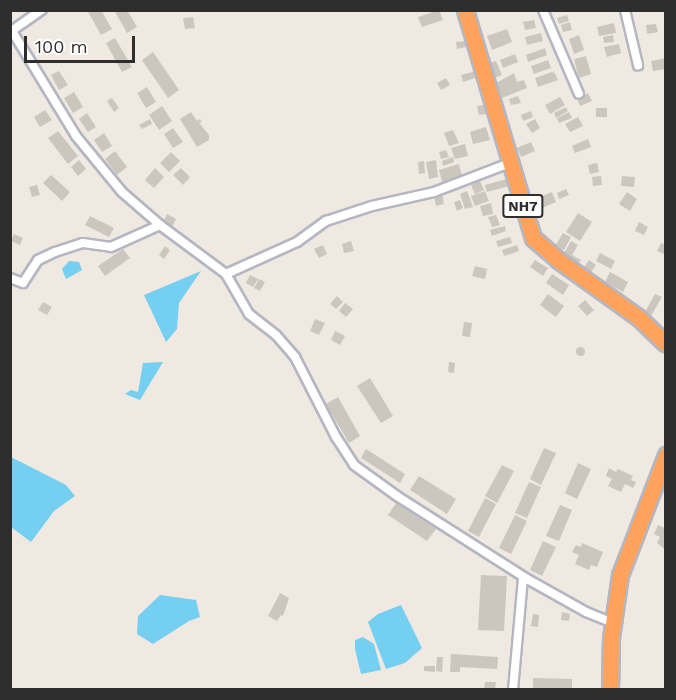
<!DOCTYPE html>
<html>
<head>
<meta charset="utf-8">
<style>
  body { margin:0 }
  #map { position:relative; width:676px; height:700px; overflow:hidden; background:#efe9e1; font-family:"Work Sans",sans-serif }
  div>[style] { position:absolute }
  .water>* { inset:0; background:#75cff0 }
  .building>* { inset:0; background:#cbc7bf }
  .round { border-radius:50% }
  .roads { filter:drop-shadow(2px 0 #b4b7c1) drop-shadow(-2px 0 #b4b7c1) drop-shadow(0 2px #b4b7c1) drop-shadow(0 -2px #b4b7c1) }
  .street>* { height:8px; margin:-4px; padding:0 4px; transform-origin:4px; border-radius:4px; background:#fff }
  .highway>* { height:15px; margin:-7.5px; padding:0 7.5px; transform-origin:7.5px; border-radius:7.5px; background:#ffa35c }
  span { translate:-50% -50%; white-space:nowrap; text-align:center; line-height:1.15; -webkit-text-stroke:5px #fff; paint-order:stroke }
  .shield-label span { padding:2px 4px; background:#fff; border:2px solid; border-radius:4px; -webkit-text-stroke-width:0 }
  .shield-label { font-size:14px; color:#2e2e2e; font-weight:700 }
  .frame { position:absolute; inset:0; border:12px solid #2e2e2e; pointer-events:none }
  .scale { position:absolute; left:24px; top:36px; width:111px; height:27px; box-sizing:border-box; border:3px solid #2e2e2e; border-top:0; padding-left:8px; font-size:18px; line-height:21px; white-space:nowrap; color:#2e2e2e; -webkit-text-stroke:4px #fff; paint-order:stroke }
</style>
</head>
<body>
<div id="map">
  <div class="water">
    <div style="clip-path:polygon(69px 261px,79px 262px,82px 270px,66px 279px,62px 269px)"></div>
    <div style="clip-path:polygon(201px 271px,179px 303px,177px 329px,166px 342px,144px 295px)"></div>
    <div style="clip-path:polygon(163px 362px,140px 400px,125px 394px,131px 390px,138px 392px,143px 363px)"></div>
    <div style="clip-path:polygon(11px 457px,66px 485px,75px 496px,54px 511px,31px 542px,11px 527px)"></div>
    <div style="clip-path:polygon(160px 595px,196px 600px,200px 617px,189px 621px,153px 644px,137px 634px,138px 616px)"></div>
    <div style="clip-path:polygon(401px 605px,422px 648px,405px 663px,386px 669px,368px 622px,378px 614px)"></div>
    <div style="clip-path:polygon(363px 637px,374px 644px,381px 670px,361px 674px,355px 649px,355px 640px)"></div>
  </div>
  <div class="building">
    <div style="clip-path:polygon(87px 10px,101px 10px,112px 29px,101px 35px)"></div>
    <div style="clip-path:polygon(114px 10px,127px 10px,137px 27px,127px 33px)"></div>
    <div style="clip-path:polygon(439px 10px,443px 20px,422px 27px,418px 17px)"></div>
    <div style="clip-path:polygon(567px 15px,569px 21px,559px 24px,557px 18px)"></div>
    <div style="clip-path:polygon(193px 17px,195px 28px,185px 29px,183px 18px)"></div>
    <div style="clip-path:polygon(534px 20px,536px 28px,525px 30px,523px 22px)"></div>
    <div style="clip-path:polygon(570px 22px,572px 30px,563px 32px,561px 25px)"></div>
    <div style="clip-path:polygon(614px 23px,616px 33px,599px 36px,597px 27px)"></div>
    <div style="clip-path:polygon(656px 24px,658px 32px,647px 34px,646px 25px)"></div>
    <div style="clip-path:polygon(507px 29px,512px 42px,492px 50px,487px 36px)"></div>
    <div style="clip-path:polygon(541px 33px,543px 41px,527px 45px,525px 37px)"></div>
    <div style="clip-path:polygon(579px 35px,584px 50px,574px 54px,569px 39px)"></div>
    <div style="clip-path:polygon(613px 35px,614px 42px,604px 43px,603px 37px)"></div>
    <div style="clip-path:polygon(115px 38px,132px 67px,122px 72px,106px 43px)"></div>
    <div style="clip-path:polygon(465px 41px,466px 47px,457px 49px,456px 42px)"></div>
    <div style="clip-path:polygon(619px 44px,621px 53px,607px 57px,604px 47px)"></div>
    <div style="clip-path:polygon(545px 48px,547px 55px,528px 62px,526px 55px)"></div>
    <div style="clip-path:polygon(153px 52px,179px 90px,168px 98px,142px 60px)"></div>
    <div style="clip-path:polygon(515px 54px,518px 62px,503px 68px,500px 60px)"></div>
    <div style="clip-path:polygon(586px 56px,591px 74px,579px 78px,574px 59px)"></div>
    <div style="clip-path:polygon(666px 58px,666px 69px,653px 71px,651px 61px)"></div>
    <div style="clip-path:polygon(548px 60px,551px 68px,534px 74px,531px 66px)"></div>
    <div style="clip-path:polygon(496px 61px,502px 75px,495px 78px,489px 63px)"></div>
    <div style="clip-path:polygon(59px 71px,68px 85px,59px 90px,51px 75px)"></div>
    <div style="clip-path:polygon(476px 71px,478px 77px,463px 82px,461px 75px)"></div>
    <div style="clip-path:polygon(552px 72px,555px 73px,558px 80px,538px 87px,535px 78px)"></div>
    <div style="clip-path:polygon(514px 73px,517px 82px,524px 80px,527px 88px,502px 98px,496px 83px)"></div>
    <div style="clip-path:polygon(446px 78px,450px 85px,441px 90px,437px 83px)"></div>
    <div style="clip-path:polygon(147px 87px,156px 102px,146px 108px,137px 93px)"></div>
    <div style="clip-path:polygon(74px 92px,83px 107px,73px 113px,64px 98px)"></div>
    <div style="clip-path:polygon(588px 93px,592px 101px,580px 106px,577px 98px)"></div>
    <div style="clip-path:polygon(518px 96px,521px 103px,511px 105px,509px 99px)"></div>
    <div style="clip-path:polygon(560px 97px,565px 105px,550px 114px,545px 105px)"></div>
    <div style="clip-path:polygon(112px 98px,119px 108px,114px 112px,107px 101px)"></div>
    <div style="clip-path:polygon(484px 105px,486px 114px,479px 115px,477px 106px)"></div>
    <div style="clip-path:polygon(162px 106px,172px 121px,159px 130px,149px 115px)"></div>
    <div style="clip-path:polygon(566px 107px,568px 111px,556px 118px,554px 113px)"></div>
    <div style="clip-path:polygon(596px 108px,607px 108px,607px 117px,596px 117px)"></div>
    <div style="clip-path:polygon(45px 110px,52px 120px,40px 127px,34px 117px)"></div>
    <div style="clip-path:polygon(531px 111px,533px 117px,523px 121px,521px 115px)"></div>
    <div style="clip-path:polygon(191px 112px,197px 121px,200px 119px,202px 122px,199px 123px,209px 135px,209px 140px,197px 147px,180px 119px)"></div>
    <div style="clip-path:polygon(569px 112px,572px 118px,559px 123px,557px 118px)"></div>
    <div style="clip-path:polygon(87px 113px,96px 127px,88px 132px,79px 119px)"></div>
    <div style="clip-path:polygon(578px 117px,583px 126px,570px 132px,565px 124px)"></div>
    <div style="clip-path:polygon(150px 119px,152px 124px,142px 129px,139px 125px)"></div>
    <div style="clip-path:polygon(535px 119px,540px 128px,532px 133px,526px 124px)"></div>
    <div style="clip-path:polygon(486px 127px,490px 140px,473px 144px,470px 132px)"></div>
    <div style="clip-path:polygon(173px 128px,183px 142px,173px 148px,164px 134px)"></div>
    <div style="clip-path:polygon(453px 130px,459px 143px,449px 146px,444px 133px)"></div>
    <div style="clip-path:polygon(58px 131px,78px 156px,68px 164px,48px 138px)"></div>
    <div style="clip-path:polygon(104px 133px,112px 146px,102px 152px,94px 140px)"></div>
    <div style="clip-path:polygon(588px 139px,591px 147px,575px 153px,572px 146px)"></div>
    <div style="clip-path:polygon(531px 142px,535px 151px,521px 157px,517px 148px)"></div>
    <div style="clip-path:polygon(465px 144px,468px 156px,455px 159px,451px 148px)"></div>
    <div style="clip-path:polygon(446px 150px,449px 157px,441px 159px,439px 152px)"></div>
    <div style="clip-path:polygon(115px 151px,127px 167px,117px 175px,105px 159px)"></div>
    <div style="clip-path:polygon(171px 152px,180px 161px,169px 172px,160px 163px)"></div>
    <div style="clip-path:polygon(453px 157px,454px 162px,443px 166px,442px 161px)"></div>
    <div style="clip-path:polygon(79px 160px,86px 169px,78px 176px,71px 167px)"></div>
    <div style="clip-path:polygon(436px 160px,438px 177px,429px 179px,426px 162px)"></div>
    <div style="clip-path:polygon(424px 161px,425px 173px,419px 174px,418px 162px)"></div>
    <div style="clip-path:polygon(597px 163px,599px 172px,590px 174px,588px 165px)"></div>
    <div style="clip-path:polygon(459px 164px,463px 180px,443px 185px,439px 170px)"></div>
    <div style="clip-path:polygon(155px 168px,164px 177px,154px 188px,145px 180px)"></div>
    <div style="clip-path:polygon(181px 168px,190px 177px,183px 185px,173px 175px)"></div>
    <div style="clip-path:polygon(51px 175px,70px 192px,62px 201px,43px 183px)"></div>
    <div style="clip-path:polygon(601px 176px,602px 185px,593px 186px,592px 177px)"></div>
    <div style="clip-path:polygon(622px 176px,635px 177px,634px 187px,621px 186px)"></div>
    <div style="clip-path:polygon(507px 179px,509px 186px,487px 192px,485px 185px)"></div>
    <div style="clip-path:polygon(480px 181px,484px 190px,475px 194px,471px 185px)"></div>
    <div style="clip-path:polygon(37px 185px,40px 195px,32px 197px,29px 187px)"></div>
    <div style="clip-path:polygon(566px 189px,569px 195px,559px 199px,557px 193px)"></div>
    <div style="clip-path:polygon(467px 191px,473px 207px,465px 209px,460px 194px)"></div>
    <div style="clip-path:polygon(485px 191px,489px 201px,475px 206px,471px 196px)"></div>
    <div style="clip-path:polygon(552px 192px,556px 202px,532px 212px,528px 202px)"></div>
    <div style="clip-path:polygon(627px 192px,637px 199px,630px 211px,619px 204px)"></div>
    <div style="clip-path:polygon(442px 193px,444px 204px,436px 206px,434px 194px)"></div>
    <div style="clip-path:polygon(460px 200px,463px 208px,457px 211px,454px 202px)"></div>
    <div style="clip-path:polygon(491px 203px,493px 214px,483px 216px,480px 206px)"></div>
    <div style="clip-path:polygon(578px 213px,592px 222px,580px 241px,566px 232px)"></div>
    <div style="clip-path:polygon(167px 214px,176px 219px,172px 227px,163px 222px)"></div>
    <div style="clip-path:polygon(496px 215px,500px 225px,492px 227px,488px 217px)"></div>
    <div style="clip-path:polygon(90px 216px,114px 228px,109px 237px,85px 225px)"></div>
    <div style="clip-path:polygon(639px 222px,648px 227px,644px 235px,635px 231px)"></div>
    <div style="clip-path:polygon(505px 226px,506px 231px,492px 236px,490px 230px)"></div>
    <div style="clip-path:polygon(563px 233px,571px 237px,564px 250px,556px 245px)"></div>
    <div style="clip-path:polygon(14px 234px,23px 238px,20px 245px,11px 241px)"></div>
    <div style="clip-path:polygon(510px 237px,512px 243px,498px 247px,496px 241px)"></div>
    <div style="clip-path:polygon(351px 241px,354px 251px,344px 253px,342px 244px)"></div>
    <div style="clip-path:polygon(571px 241px,578px 245px,572px 255px,581px 260px,578px 265px,562px 257px)"></div>
    <div style="clip-path:polygon(661px 243px,666px 245px,666px 255px,657px 251px)"></div>
    <div style="clip-path:polygon(323px 245px,327px 254px,319px 258px,314px 249px)"></div>
    <div style="clip-path:polygon(517px 245px,519px 251px,504px 256px,502px 250px)"></div>
    <div style="clip-path:polygon(165px 246px,170px 250px,164px 259px,159px 255px)"></div>
    <div style="clip-path:polygon(123px 249px,130px 258px,105px 276px,98px 266px)"></div>
    <div style="clip-path:polygon(600px 253px,615px 261px,611px 269px,596px 261px)"></div>
    <div style="clip-path:polygon(535px 260px,548px 268px,543px 276px,530px 267px)"></div>
    <div style="clip-path:polygon(589px 260px,596px 265px,591px 272px,584px 267px)"></div>
    <div style="clip-path:polygon(475px 266px,487px 269px,485px 279px,472px 276px)"></div>
    <div style="clip-path:polygon(610px 272px,628px 282px,623px 292px,605px 282px)"></div>
    <div style="clip-path:polygon(552px 274px,569px 285px,563px 295px,546px 283px)"></div>
    <div style="clip-path:polygon(250px 275px,258px 279px,253px 287px,246px 283px)"></div>
    <div style="clip-path:polygon(259px 279px,265px 282px,260px 291px,254px 288px)"></div>
    <div style="clip-path:polygon(548px 294px,564px 306px,556px 317px,540px 305px)"></div>
    <div style="clip-path:polygon(655px 294px,662px 297px,651px 316px,645px 312px)"></div>
    <div style="clip-path:polygon(337px 296px,343px 302px,336px 309px,330px 304px)"></div>
    <div style="clip-path:polygon(585px 300px,594px 310px,587px 316px,578px 306px)"></div>
    <div style="clip-path:polygon(43px 302px,52px 307px,47px 315px,38px 310px)"></div>
    <div style="clip-path:polygon(345px 303px,353px 309px,346px 317px,339px 311px)"></div>
    <div style="clip-path:polygon(315px 319px,325px 323px,319px 335px,310px 331px)"></div>
    <div style="clip-path:polygon(464px 322px,472px 323px,470px 337px,462px 336px)"></div>
    <div style="clip-path:polygon(335px 331px,345px 336px,340px 345px,331px 340px)"></div>
    <div class="round" style="left:575.5px;top:346.5px;width:9px;height:9px"></div>
    <div style="clip-path:polygon(449px 362px,455px 363px,454px 373px,448px 372px)"></div>
    <div style="clip-path:polygon(370px 378px,393px 416px,381px 423px,357px 386px)"></div>
    <div style="clip-path:polygon(338px 397px,360px 436px,349px 443px,326px 404px)"></div>
    <div style="clip-path:polygon(544px 448px,556px 453px,541px 485px,530px 479px)"></div>
    <div style="clip-path:polygon(366px 449px,405px 474px,400px 483px,361px 458px)"></div>
    <div style="clip-path:polygon(578px 463px,591px 469px,577px 499px,565px 493px)"></div>
    <div style="clip-path:polygon(502px 465px,514px 471px,497px 503px,485px 496px)"></div>
    <div style="clip-path:polygon(609px 468px,616px 472px,618px 469px,633px 476px,631px 480px,636px 482px,633px 488px,625px 484px,621px 492px,608px 486px,612px 479px,606px 476px)"></div>
    <div style="clip-path:polygon(419px 476px,456px 499px,447px 514px,410px 490px)"></div>
    <div style="clip-path:polygon(529px 482px,541px 487px,527px 518px,515px 513px)"></div>
    <div style="clip-path:polygon(485px 498px,496px 504px,479px 537px,468px 531px)"></div>
    <div style="clip-path:polygon(396px 503px,436px 529px,427px 541px,388px 515px)"></div>
    <div style="clip-path:polygon(560px 505px,572px 510px,559px 541px,546px 536px)"></div>
    <div style="clip-path:polygon(515px 515px,527px 521px,511px 554px,499px 548px)"></div>
    <div style="clip-path:polygon(658px 525px,666px 529px,666px 550px,657px 543px,660px 537px,654px 534px)"></div>
    <div style="clip-path:polygon(543px 541px,556px 547px,542px 576px,530px 570px)"></div>
    <div style="clip-path:polygon(582px 543px,603px 552px,597px 567px,591px 565px,589px 570px,575px 564px,579px 555px,572px 552px,576px 545px,581px 547px)"></div>
    <div style="clip-path:polygon(481px 575px,507px 576px,504px 631px,478px 630px)"></div>
    <div style="clip-path:polygon(280px 593px,289px 598px,283px 616px,281px 615px,277px 621px,268px 616px)"></div>
    <div style="clip-path:polygon(562px 612px,570px 614px,569px 621px,561px 620px)"></div>
    <div style="clip-path:polygon(533px 614px,539px 615px,538px 627px,531px 626px)"></div>
    <div style="clip-path:polygon(451px 654px,498px 657px,497px 669px,460px 667px,460px 672px,450px 672px)"></div>
    <div style="clip-path:polygon(437px 657px,443px 657px,442px 672px,436px 671px)"></div>
    <div style="clip-path:polygon(424px 666px,435px 666px,435px 672px,424px 671px)"></div>
    <div style="clip-path:polygon(533px 678px,572px 679px,572px 690px,533px 690px)"></div>
    <div style="clip-path:polygon(485px 682px,496px 682px,495px 690px,484px 690px)"></div>
  </div>
  <div class="roads">
    <div class="street">
      <div style="left:543px;top:10px;width:91px;rotate:66.8deg"></div>
      <div style="left:625px;top:10px;width:57px;rotate:76.7deg"></div>
      <div style="left:12px;top:31px;width:123px;rotate:58.6deg"></div>
      <div style="left:76px;top:136px;width:72px;rotate:50.6deg"></div>
      <div style="left:122px;top:192px;width:50px;rotate:41deg"></div>
      <div style="left:160px;top:225px;width:82px;rotate:36.6deg"></div>
      <div style="left:226px;top:274px;width:46px;rotate:60.1deg"></div>
      <div style="left:249px;top:314px;width:34px;rotate:38deg"></div>
      <div style="left:276px;top:335px;width:29px;rotate:49deg"></div>
      <div style="left:295px;top:357px;width:90px;rotate:62.9deg"></div>
      <div style="left:336px;top:437px;width:33px;rotate:57deg"></div>
      <div style="left:354px;top:465px;width:53px;rotate:35.8deg"></div>
      <div style="left:397px;top:496px;width:156px;rotate:32.5deg"></div>
      <div style="left:529px;top:580px;width:65px;rotate:29.3deg"></div>
      <div style="left:586px;top:612px;width:29px;rotate:22deg"></div>
      <div style="left:10px;top:32px;width:39px;rotate:-35deg"></div>
      <div style="left:226px;top:274px;width:78px;rotate:-24.3deg"></div>
      <div style="left:297px;top:242px;width:36px;rotate:-36deg"></div>
      <div style="left:326px;top:221px;width:48px;rotate:-18.1deg"></div>
      <div style="left:372px;top:206px;width:64px;rotate:-12.7deg"></div>
      <div style="left:434px;top:192px;width:81px;rotate:-20.9deg"></div>
      <div style="left:10px;top:278px;width:14px;rotate:21deg"></div>
      <div style="left:23px;top:283px;width:27px;rotate:-57deg"></div>
      <div style="left:38px;top:260px;width:19px;rotate:-25deg"></div>
      <div style="left:55px;top:252px;width:29px;rotate:-18deg"></div>
      <div style="left:83px;top:243px;width:28px;rotate:8deg"></div>
      <div style="left:111px;top:247px;width:54px;rotate:-24.2deg"></div>
      <div style="left:513px;top:690px;width:113px;rotate:-84.9deg"></div>
    </div>
    <div class="highway">
      <div style="left:465px;top:10px;width:238px;rotate:73.4deg"></div>
      <div style="left:533px;top:238px;width:33px;rotate:41deg"></div>
      <div style="left:558px;top:260px;width:100px;rotate:35.6deg"></div>
      <div style="left:639px;top:318px;width:37px;rotate:44deg"></div>
      <div style="left:610px;top:690px;width:52px;rotate:-88.9deg"></div>
      <div style="left:611px;top:638px;width:64px;rotate:-81.9deg"></div>
      <div style="left:620px;top:575px;width:129px;rotate:-69deg"></div>
    </div>
  </div>
  <div class="shield-label">
    <span style="left:523px;top:206px">NH7</span>
  </div>
  <div class="frame"></div>
  <div class="scale">100 m</div>
</div>
</body>
</html>
